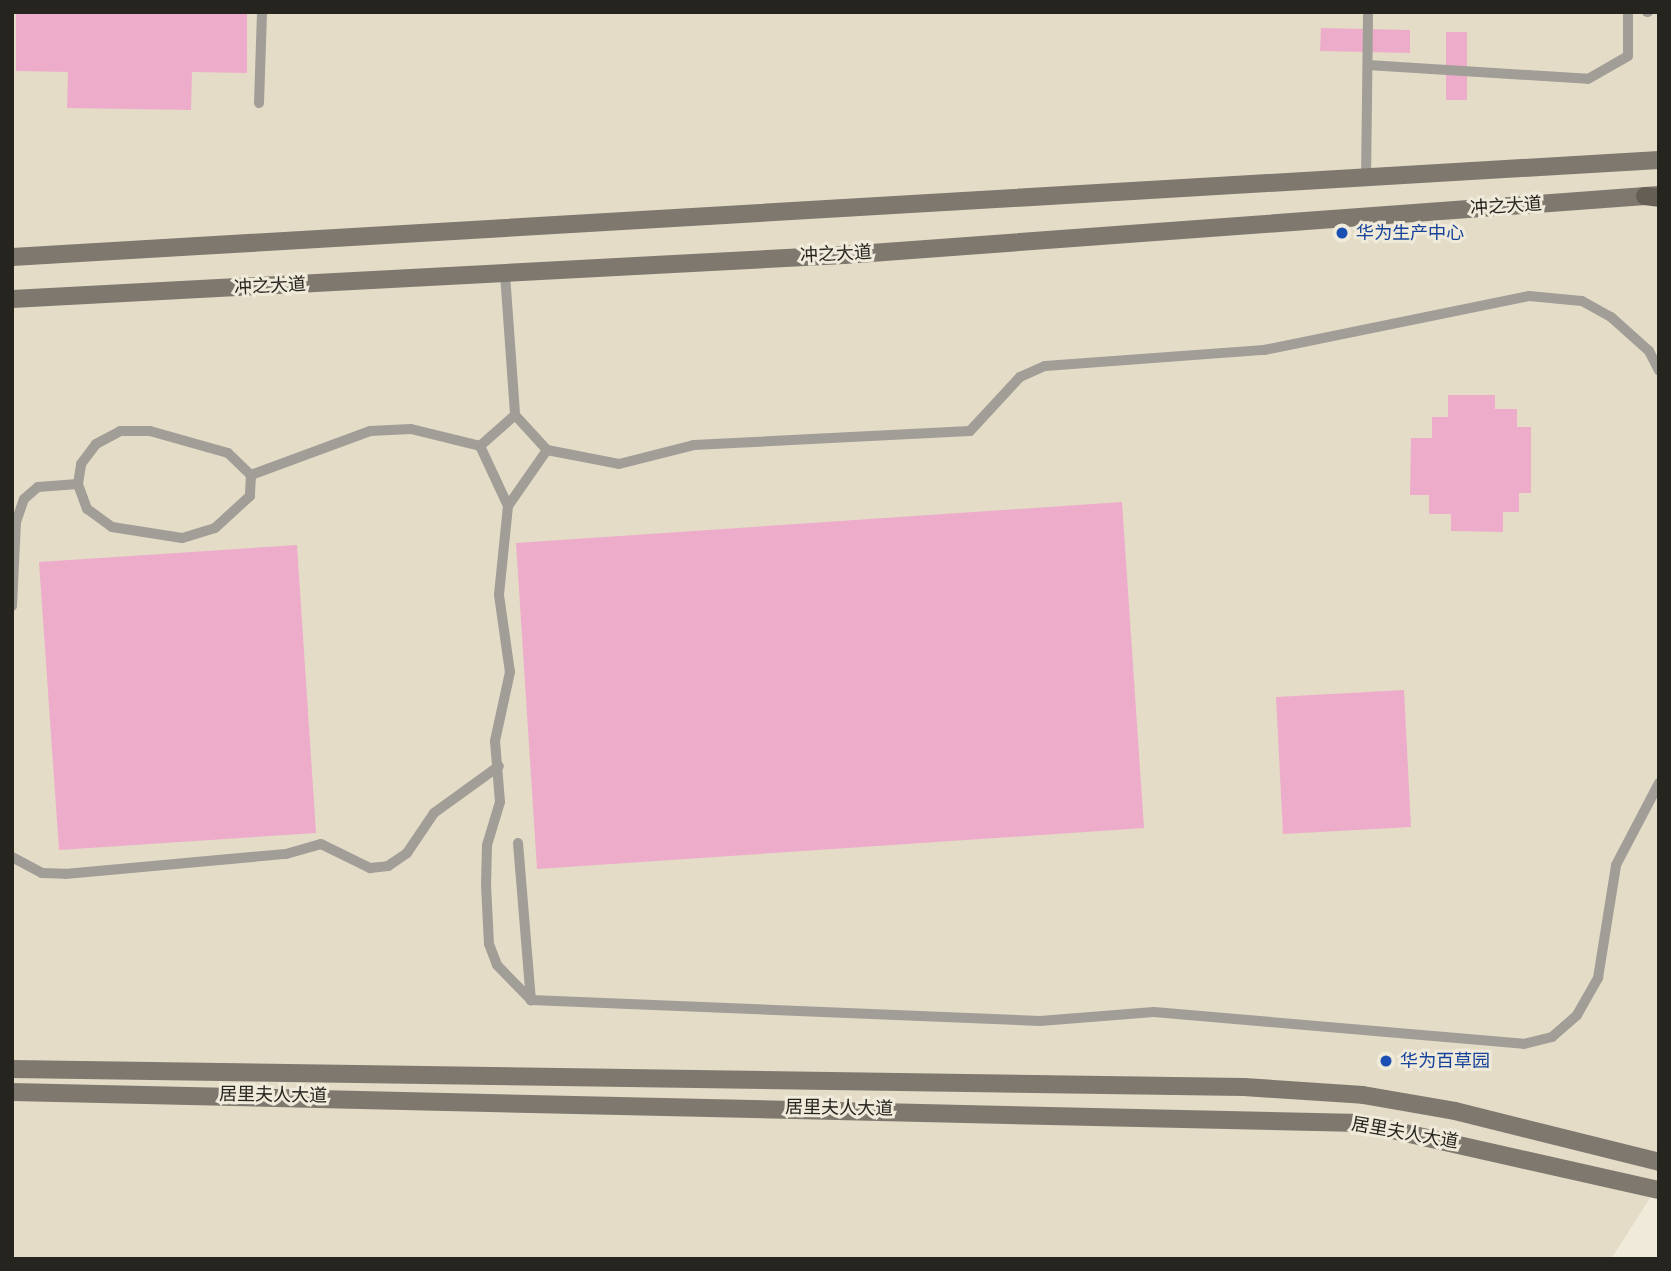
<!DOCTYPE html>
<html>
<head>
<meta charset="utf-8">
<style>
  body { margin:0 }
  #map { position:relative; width:1671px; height:1271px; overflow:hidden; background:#efeada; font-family:Rubik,"Noto Sans SC",sans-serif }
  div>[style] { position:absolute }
  .industrial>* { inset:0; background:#e4dcc7 }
  .building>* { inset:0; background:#edadca }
  .lane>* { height:10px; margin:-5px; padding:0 5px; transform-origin:5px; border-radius:5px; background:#a19d97 }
  .secondary>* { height:18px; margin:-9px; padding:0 9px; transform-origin:9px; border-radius:9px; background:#7e786f }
  .primary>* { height:18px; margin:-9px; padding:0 9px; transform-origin:9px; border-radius:9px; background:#655e54 }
  .dots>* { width:19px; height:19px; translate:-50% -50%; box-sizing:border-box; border:4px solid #efeada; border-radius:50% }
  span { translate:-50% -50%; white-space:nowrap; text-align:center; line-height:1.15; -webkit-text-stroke:6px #efeada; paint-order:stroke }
  .street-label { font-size:18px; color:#26241f }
  .transit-label { font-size:18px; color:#164399 }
  .left { translate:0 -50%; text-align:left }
  .frame { position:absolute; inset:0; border:14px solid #26241f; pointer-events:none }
</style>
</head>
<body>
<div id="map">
  <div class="industrial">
    <div style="clip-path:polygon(12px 12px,1659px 12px,1659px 1184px,1611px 1259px,12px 1259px)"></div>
  </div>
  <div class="building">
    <div style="clip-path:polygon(16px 12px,247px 12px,247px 73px,192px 72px,191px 110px,67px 108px,68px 72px,16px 71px)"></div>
    <div style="clip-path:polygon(1321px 28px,1410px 30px,1410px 53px,1320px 51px)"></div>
    <div style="clip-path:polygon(1446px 32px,1467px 32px,1467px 100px,1446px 100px)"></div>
    <div style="clip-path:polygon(1448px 395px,1495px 395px,1495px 409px,1517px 409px,1517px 427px,1531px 427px,1531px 493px,1519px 493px,1519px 512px,1503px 512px,1503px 532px,1451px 531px,1451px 514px,1429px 514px,1429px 495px,1410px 495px,1411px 438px,1432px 438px,1432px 417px,1448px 417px)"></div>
    <div style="clip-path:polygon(1122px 502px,1144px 828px,537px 869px,516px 543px)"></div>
    <div style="clip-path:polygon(297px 545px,316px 833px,59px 850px,39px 562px)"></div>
    <div style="clip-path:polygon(1404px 690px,1411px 827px,1283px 834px,1276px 697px)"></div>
  </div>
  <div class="lane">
    <div style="left:1647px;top:12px;width:1px"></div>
    <div style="left:1368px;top:65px;width:220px;rotate:3.6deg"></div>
    <div style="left:1588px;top:79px;width:46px;rotate:-29.9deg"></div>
    <div style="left:1628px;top:56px;width:44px;rotate:-90deg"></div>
    <div style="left:259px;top:103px;width:91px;rotate:-88.1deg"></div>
    <div style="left:1366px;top:181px;width:169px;rotate:-89.3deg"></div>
    <div style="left:505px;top:274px;width:141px;rotate:85.9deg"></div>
    <div style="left:120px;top:431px;width:30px"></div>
    <div style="left:150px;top:431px;width:81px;rotate:15.8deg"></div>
    <div style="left:228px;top:453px;width:32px;rotate:44deg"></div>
    <div style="left:251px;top:475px;width:21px;rotate:93deg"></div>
    <div style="left:250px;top:496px;width:47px;rotate:137.6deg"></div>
    <div style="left:215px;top:528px;width:34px;rotate:163deg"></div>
    <div style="left:182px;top:538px;width:71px;rotate:-171.1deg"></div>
    <div style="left:112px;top:527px;width:31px;rotate:-144deg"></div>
    <div style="left:87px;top:509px;width:27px;rotate:-110deg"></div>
    <div style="left:78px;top:484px;width:20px;rotate:-81deg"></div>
    <div style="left:81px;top:464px;width:25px;rotate:-53deg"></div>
    <div style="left:96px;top:444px;width:27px;rotate:-28deg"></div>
    <div style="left:547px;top:450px;width:68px;rotate:124.9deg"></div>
    <div style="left:508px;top:506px;width:66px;rotate:-115deg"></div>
    <div style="left:480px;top:446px;width:47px;rotate:-41.5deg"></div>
    <div style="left:515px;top:415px;width:47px;rotate:47.6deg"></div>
    <div style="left:547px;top:450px;width:73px;rotate:11deg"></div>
    <div style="left:619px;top:464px;width:77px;rotate:-14.2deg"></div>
    <div style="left:694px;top:445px;width:276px;rotate:-2.9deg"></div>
    <div style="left:970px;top:431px;width:74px;rotate:-47.2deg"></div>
    <div style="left:1020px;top:377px;width:27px;rotate:-24deg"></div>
    <div style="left:1045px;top:366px;width:220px;rotate:-4.2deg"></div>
    <div style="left:1264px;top:350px;width:270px;rotate:-11.5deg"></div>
    <div style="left:1529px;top:296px;width:53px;rotate:5.4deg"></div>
    <div style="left:1582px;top:301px;width:33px;rotate:29deg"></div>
    <div style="left:1611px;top:317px;width:51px;rotate:41.8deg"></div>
    <div style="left:1649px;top:351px;width:22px;rotate:63deg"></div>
    <div style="left:251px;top:475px;width:127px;rotate:-20.3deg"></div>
    <div style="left:370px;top:431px;width:41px;rotate:-2.8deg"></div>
    <div style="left:411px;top:429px;width:71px;rotate:13.8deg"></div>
    <div style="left:508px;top:506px;width:89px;rotate:95.8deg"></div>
    <div style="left:499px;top:595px;width:78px;rotate:81.9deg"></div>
    <div style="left:510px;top:672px;width:71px;rotate:102.3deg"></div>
    <div style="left:495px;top:741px;width:61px;rotate:85.3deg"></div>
    <div style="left:500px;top:802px;width:45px;rotate:106.8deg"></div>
    <div style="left:487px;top:845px;width:40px;rotate:91.4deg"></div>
    <div style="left:486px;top:885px;width:59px;rotate:87.1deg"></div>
    <div style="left:489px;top:944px;width:22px;rotate:69deg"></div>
    <div style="left:497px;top:965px;width:49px;rotate:45.8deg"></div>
    <div style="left:531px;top:1000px;width:509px;rotate:2.36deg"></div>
    <div style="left:1040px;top:1021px;width:114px;rotate:-4.5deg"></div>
    <div style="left:1154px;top:1012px;width:371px;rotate:4.9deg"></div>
    <div style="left:1524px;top:1044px;width:29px;rotate:-14deg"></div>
    <div style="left:1552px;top:1037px;width:33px;rotate:-41deg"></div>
    <div style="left:1577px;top:1015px;width:43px;rotate:-60.4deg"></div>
    <div style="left:1598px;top:978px;width:114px;rotate:-80.9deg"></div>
    <div style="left:1616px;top:865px;width:93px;rotate:-62.3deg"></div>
    <div style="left:12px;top:606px;width:84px;rotate:-87.3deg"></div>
    <div style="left:16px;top:522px;width:24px;rotate:-71deg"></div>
    <div style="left:24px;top:499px;width:18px;rotate:-41deg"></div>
    <div style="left:38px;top:487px;width:40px;rotate:-4.3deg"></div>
    <div style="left:518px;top:843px;width:158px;rotate:85.3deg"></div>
    <div style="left:12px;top:857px;width:34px;rotate:28deg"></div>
    <div style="left:42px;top:873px;width:23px;rotate:2deg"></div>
    <div style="left:65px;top:874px;width:222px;rotate:-5.2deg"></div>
    <div style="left:286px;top:854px;width:36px;rotate:-16deg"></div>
    <div style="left:321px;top:844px;width:55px;rotate:26.1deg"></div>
    <div style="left:370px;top:868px;width:18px;rotate:-6deg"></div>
    <div style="left:388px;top:866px;width:23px;rotate:-34deg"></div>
    <div style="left:407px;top:853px;width:48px;rotate:-56deg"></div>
    <div style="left:434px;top:813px;width:80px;rotate:-35.9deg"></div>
  </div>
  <div class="secondary">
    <div style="left:12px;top:257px;width:1650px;rotate:-3.37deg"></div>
    <div style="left:12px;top:299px;width:833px;rotate:-3.03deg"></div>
    <div style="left:844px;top:255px;width:817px;rotate:-4.21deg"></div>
    <div style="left:12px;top:1069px;width:1232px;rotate:0.84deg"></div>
    <div style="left:1244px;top:1087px;width:119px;rotate:3.8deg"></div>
    <div style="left:1363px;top:1095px;width:93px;rotate:9.9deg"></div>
    <div style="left:1455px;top:1111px;width:210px;rotate:14deg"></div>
    <div style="left:12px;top:1092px;width:1349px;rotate:1.32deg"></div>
    <div style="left:1361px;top:1123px;width:305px;rotate:12.7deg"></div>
  </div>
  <div class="primary">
    <div style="left:1645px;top:196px;width:14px;rotate:8deg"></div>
  </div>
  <div class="dots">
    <div style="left:1342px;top:233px;background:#1a4fb4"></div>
    <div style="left:1386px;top:1061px;background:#1a4fb4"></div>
  </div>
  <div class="street-label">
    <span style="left:1506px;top:206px;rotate:-4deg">冲之大道</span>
    <span style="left:836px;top:254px;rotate:-3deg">冲之大道</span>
    <span style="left:270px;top:286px;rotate:-3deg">冲之大道</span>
    <span style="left:273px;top:1095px;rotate:1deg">居里夫人大道</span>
    <span style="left:839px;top:1108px;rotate:1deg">居里夫人大道</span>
    <span style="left:1405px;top:1133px;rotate:10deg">居里夫人大道</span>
  </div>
  <div class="transit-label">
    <span class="left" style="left:1356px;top:233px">华为生产中心</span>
    <span class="left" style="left:1400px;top:1061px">华为百草园</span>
  </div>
  <div class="frame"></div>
</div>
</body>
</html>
